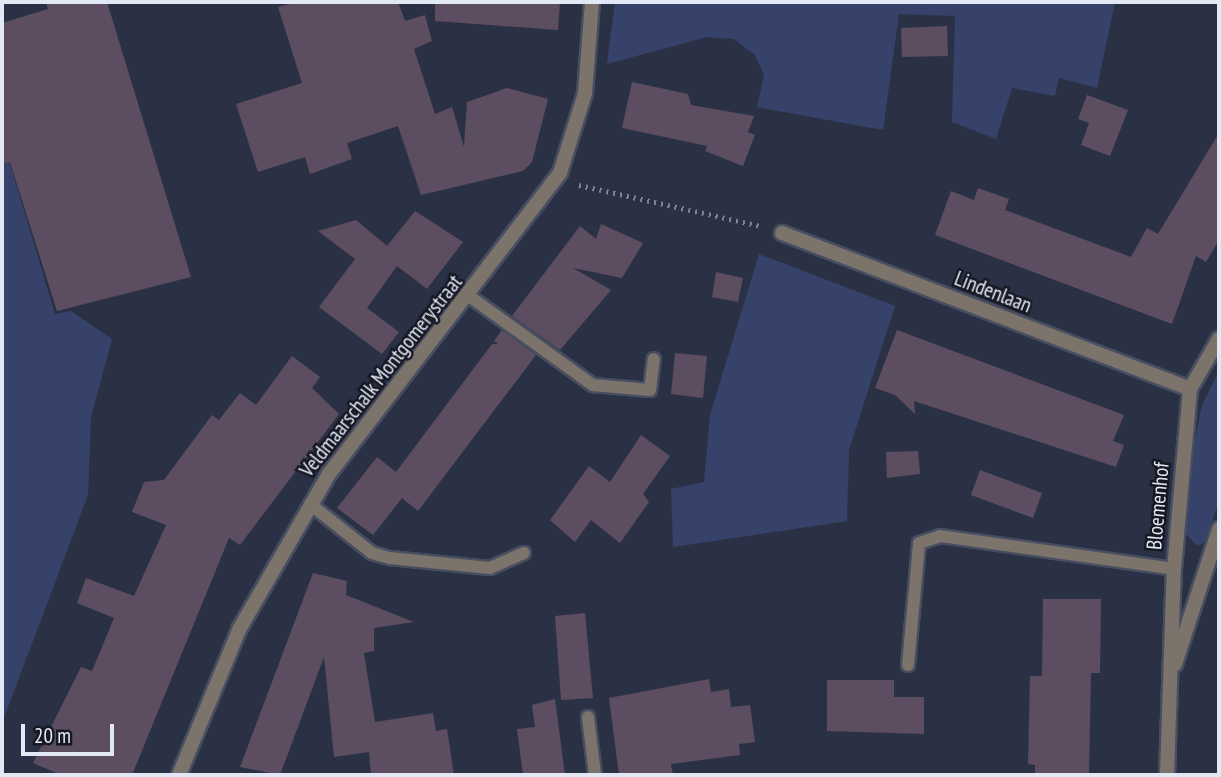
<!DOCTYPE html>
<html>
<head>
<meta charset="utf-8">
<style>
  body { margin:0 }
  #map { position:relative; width:1221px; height:777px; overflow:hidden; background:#2b3145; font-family:"PT Sans Narrow",sans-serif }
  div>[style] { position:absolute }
  .green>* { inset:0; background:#37426a }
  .building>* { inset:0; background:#5d4d61 }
  .path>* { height:4.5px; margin-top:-2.25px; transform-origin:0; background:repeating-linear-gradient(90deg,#7d8394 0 2px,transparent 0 7px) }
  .roads { filter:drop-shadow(2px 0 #484e61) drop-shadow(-2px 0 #484e61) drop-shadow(0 2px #484e61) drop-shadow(0 -2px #484e61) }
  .service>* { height:12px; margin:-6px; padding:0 6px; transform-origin:6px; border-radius:6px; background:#7c746b }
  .minor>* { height:14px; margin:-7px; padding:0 7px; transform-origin:7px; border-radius:7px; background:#7c746b }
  span { translate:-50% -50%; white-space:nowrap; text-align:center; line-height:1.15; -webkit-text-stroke:5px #161923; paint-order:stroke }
  .street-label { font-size:21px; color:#e3e8f5 }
  .frame { position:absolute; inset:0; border:4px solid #e3e8f5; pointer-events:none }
  .scale { position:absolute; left:21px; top:724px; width:93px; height:32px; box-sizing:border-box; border:4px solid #e3e8f5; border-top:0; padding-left:9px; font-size:21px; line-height:24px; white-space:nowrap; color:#e3e8f5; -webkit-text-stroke:5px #161923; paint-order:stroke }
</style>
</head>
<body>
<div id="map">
  <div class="green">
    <div style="clip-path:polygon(615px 2px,1115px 2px,1097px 88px,1059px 78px,1055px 96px,1012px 88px,996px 139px,952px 122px,955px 16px,899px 14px,883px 130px,757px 107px,764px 75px,755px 55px,734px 39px,707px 37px,607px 64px)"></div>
    <div style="clip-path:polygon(2px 137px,55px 314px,71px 311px,112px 339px,91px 417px,88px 495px,2px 723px)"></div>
    <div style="clip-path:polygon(759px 254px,895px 306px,849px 450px,847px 521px,673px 547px,671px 489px,704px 482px,710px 415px)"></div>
    <div style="clip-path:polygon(1219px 371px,1219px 501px,1205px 542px,1197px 546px,1184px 532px,1188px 473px,1202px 405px)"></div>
  </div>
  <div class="building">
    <div style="clip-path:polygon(46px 2px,107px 2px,191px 277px,57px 311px,10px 162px,2px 164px,2px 23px,48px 9px)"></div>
    <div style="clip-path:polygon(296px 2px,398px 2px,405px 21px,425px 15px,432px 41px,414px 49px,435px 114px,452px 107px,464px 147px,467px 102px,507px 88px,548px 99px,532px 162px,523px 171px,421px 195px,398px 126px,347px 143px,352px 159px,310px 174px,305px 157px,258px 172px,236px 104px,302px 83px,278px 7px)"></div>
    <div style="clip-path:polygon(435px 2px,560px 2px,558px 30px,435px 21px)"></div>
    <div style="clip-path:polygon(947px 26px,948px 56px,902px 57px,901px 28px)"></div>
    <div style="clip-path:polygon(632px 82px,688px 94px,691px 105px,754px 116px,748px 132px,755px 135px,743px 166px,705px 151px,707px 146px,622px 128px)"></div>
    <div style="clip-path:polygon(1087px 95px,1128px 110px,1110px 156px,1081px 145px,1089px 123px,1078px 119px)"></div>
    <div style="clip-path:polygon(1219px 133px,1219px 240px,1206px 262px,1196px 256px,1172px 324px,935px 235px,951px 191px,974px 200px,978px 188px,1009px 199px,1005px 210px,1131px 257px,1147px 228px,1158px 234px)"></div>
    <div style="clip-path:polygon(415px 211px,463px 242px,427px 289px,397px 266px,367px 308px,399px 332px,382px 354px,319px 307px,355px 259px,318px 231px,356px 220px,387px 246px)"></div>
    <div style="clip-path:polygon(601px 224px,643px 243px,622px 278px,573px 268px,611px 290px,560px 350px,512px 316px,580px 226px,596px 239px)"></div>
    <div style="clip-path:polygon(716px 272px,743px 278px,738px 302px,712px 297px)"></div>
    <div style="clip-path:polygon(502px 330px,536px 355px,418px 511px,402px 498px,373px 535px,337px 508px,377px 457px,396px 472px,492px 344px,498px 344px,494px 341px)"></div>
    <div style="clip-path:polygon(897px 330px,1124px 415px,1113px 441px,1124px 445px,1116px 467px,914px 401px,915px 414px,895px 395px,875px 388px)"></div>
    <div style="clip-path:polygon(675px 353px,707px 356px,703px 398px,671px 394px)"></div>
    <div style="clip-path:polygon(292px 356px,320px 377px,312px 388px,339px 414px,240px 545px,229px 538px,132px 775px,61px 775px,33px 763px,81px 667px,92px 671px,114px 618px,77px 603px,86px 578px,134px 596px,166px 525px,132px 512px,144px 482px,164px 480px,212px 415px,219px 420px,240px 393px,256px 405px)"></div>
    <div style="clip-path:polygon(641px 435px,670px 456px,643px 494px,649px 502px,620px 543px,591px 520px,575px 542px,550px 520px,589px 466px,610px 482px)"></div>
    <div style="clip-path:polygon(918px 451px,920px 474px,887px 478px,886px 452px)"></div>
    <div style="clip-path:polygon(980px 470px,1042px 493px,1033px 518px,971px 495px)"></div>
    <div style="clip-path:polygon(313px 573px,347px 581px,346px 595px,414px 622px,374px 628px,374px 651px,364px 653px,375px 722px,433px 713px,436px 731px,447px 729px,454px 775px,371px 775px,369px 752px,334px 757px,324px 657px,280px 775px,240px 767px)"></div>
    <div style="clip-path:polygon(1043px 599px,1101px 599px,1100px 673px,1091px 673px,1089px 775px,1035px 775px,1035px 765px,1028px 764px,1030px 676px,1042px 676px)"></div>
    <div style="clip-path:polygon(585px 613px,593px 698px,561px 700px,555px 616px)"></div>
    <div style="clip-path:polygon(709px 679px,711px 692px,729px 689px,731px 707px,750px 705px,755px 742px,739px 744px,740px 755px,671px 764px,673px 775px,619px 775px,609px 698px)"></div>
    <div style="clip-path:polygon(827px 680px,894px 680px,894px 697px,924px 697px,924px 734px,827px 731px)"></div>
    <div style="clip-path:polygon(555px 699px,565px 775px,523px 775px,517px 729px,535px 727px,532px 705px)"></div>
  </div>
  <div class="path">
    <div style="left:579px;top:185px;width:187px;rotate:12.7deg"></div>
  </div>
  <div class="roads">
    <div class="service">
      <div style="left:469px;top:296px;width:153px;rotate:35.7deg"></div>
      <div style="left:593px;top:385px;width:57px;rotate:5deg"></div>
      <div style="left:650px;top:390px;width:31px;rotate:-83deg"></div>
      <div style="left:310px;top:504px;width:79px;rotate:38.3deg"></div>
      <div style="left:372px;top:553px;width:19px;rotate:16deg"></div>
      <div style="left:390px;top:558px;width:100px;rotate:5.7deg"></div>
      <div style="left:490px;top:568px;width:37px;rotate:-24deg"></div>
      <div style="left:908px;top:665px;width:122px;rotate:-84.8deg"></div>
      <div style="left:919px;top:543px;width:22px;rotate:-18deg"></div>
      <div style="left:940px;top:536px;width:236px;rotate:8deg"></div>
      <div style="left:588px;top:717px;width:58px;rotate:83.1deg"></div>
    </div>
    <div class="minor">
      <div style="left:782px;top:233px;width:437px;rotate:20.9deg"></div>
      <div style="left:1175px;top:664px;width:142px;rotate:-71.9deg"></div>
      <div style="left:179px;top:775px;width:159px;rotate:-67.5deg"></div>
      <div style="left:240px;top:628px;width:178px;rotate:-60deg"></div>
      <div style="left:329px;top:474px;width:379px;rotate:-52.5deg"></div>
      <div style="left:560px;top:173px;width:84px;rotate:-72.6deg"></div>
      <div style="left:585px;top:93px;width:91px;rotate:-85.6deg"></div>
      <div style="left:1167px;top:775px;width:206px;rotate:-88.1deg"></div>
      <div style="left:1174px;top:569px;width:181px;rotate:-84.9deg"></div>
      <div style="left:1190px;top:389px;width:58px;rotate:-59.9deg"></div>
    </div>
  </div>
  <div class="street-label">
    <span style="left:993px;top:292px;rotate:21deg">Lindenlaan</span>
    <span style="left:381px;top:376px;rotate:-52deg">Veldmaarschalk Montgomerystraat</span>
    <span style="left:1158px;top:506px;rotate:-85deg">Bloemenhof</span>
  </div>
  <div class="frame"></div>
  <div class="scale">20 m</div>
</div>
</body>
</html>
